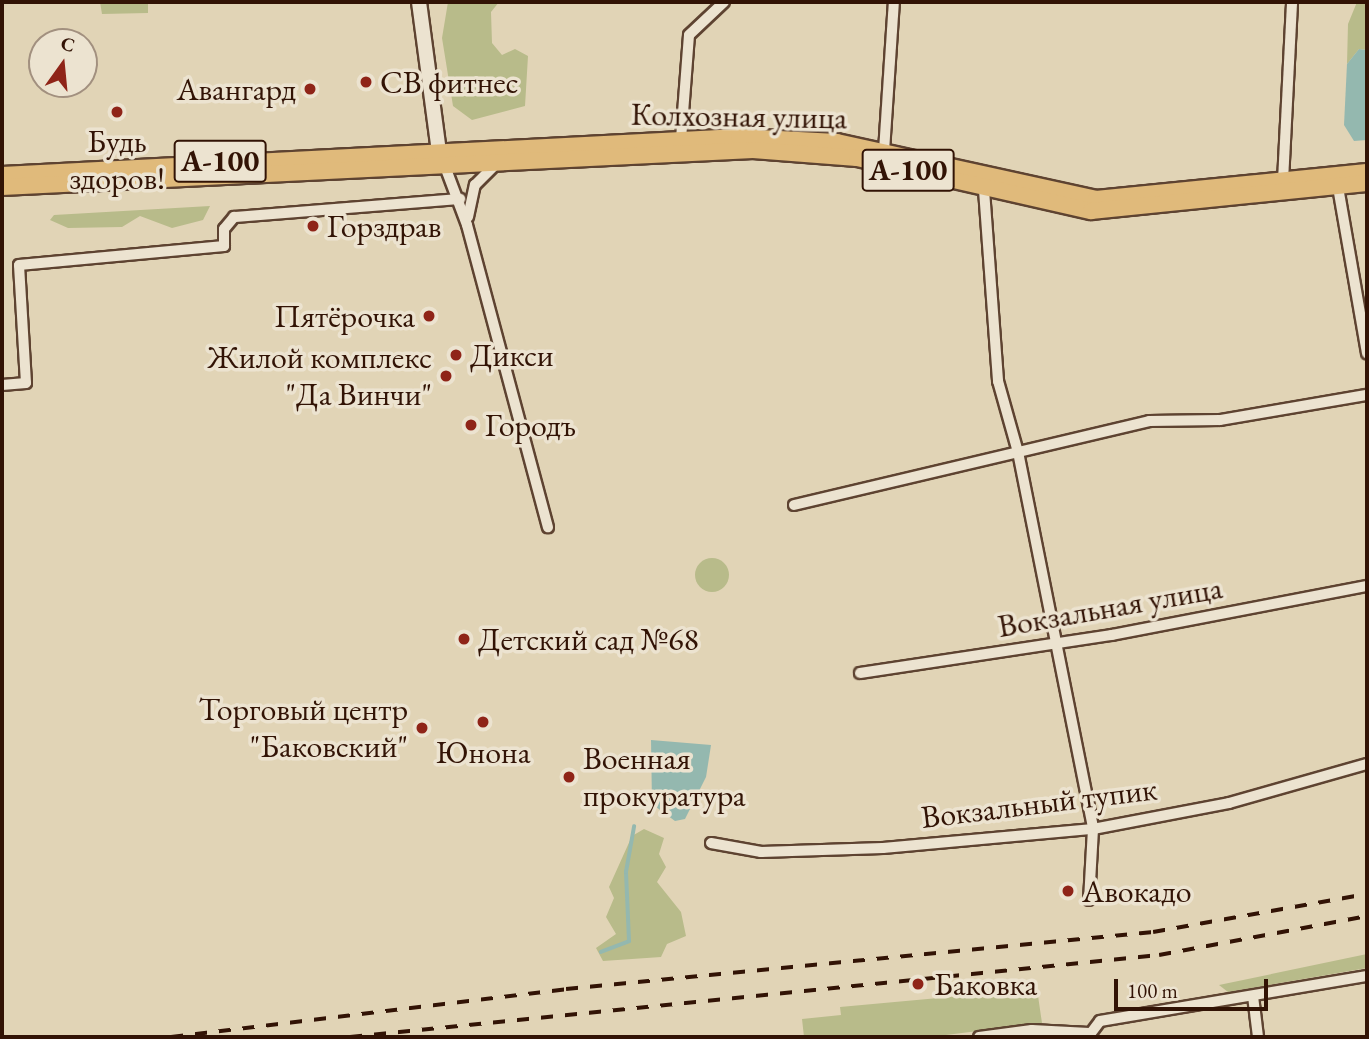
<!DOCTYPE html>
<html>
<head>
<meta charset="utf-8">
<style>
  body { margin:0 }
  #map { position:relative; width:1369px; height:1039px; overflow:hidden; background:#e1d4b6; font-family:"EB Garamond",serif }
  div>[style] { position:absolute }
  .green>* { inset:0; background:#b8bb8a }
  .round { border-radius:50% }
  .water>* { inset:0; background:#94b8af }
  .stream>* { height:3.5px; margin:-1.75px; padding:0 1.75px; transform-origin:1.75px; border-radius:1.75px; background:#94b8af }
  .roads { filter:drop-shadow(2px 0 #5e4331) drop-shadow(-2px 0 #5e4331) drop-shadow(0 2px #5e4331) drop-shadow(0 -2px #5e4331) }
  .street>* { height:10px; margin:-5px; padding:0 5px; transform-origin:5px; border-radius:5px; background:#ece3d0 }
  .secondary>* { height:14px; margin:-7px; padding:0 7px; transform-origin:7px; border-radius:7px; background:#ece3d0 }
  .primary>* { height:16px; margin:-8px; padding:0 8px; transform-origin:8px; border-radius:8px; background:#e0ba7b }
  .rail>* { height:3.5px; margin-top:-1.75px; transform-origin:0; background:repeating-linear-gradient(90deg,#321305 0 12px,transparent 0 24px) }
  .dots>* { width:19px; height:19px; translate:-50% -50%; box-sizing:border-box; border:4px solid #ece3d0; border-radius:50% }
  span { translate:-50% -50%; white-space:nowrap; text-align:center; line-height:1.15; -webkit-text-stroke:7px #ece3d0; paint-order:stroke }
  .shield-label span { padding:2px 5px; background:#ece3d0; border:2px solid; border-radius:5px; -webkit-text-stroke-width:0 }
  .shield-label { font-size:30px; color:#321305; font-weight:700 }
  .poi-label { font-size:32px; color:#321305 }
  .left { translate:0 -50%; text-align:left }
  .right { translate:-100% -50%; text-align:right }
  .street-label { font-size:32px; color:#321305 }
  .frame { position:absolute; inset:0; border:4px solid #321305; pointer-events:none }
  .north { position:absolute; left:28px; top:28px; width:70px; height:70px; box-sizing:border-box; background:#ece3d0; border:2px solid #a2907f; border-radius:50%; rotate:15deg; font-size:19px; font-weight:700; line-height:28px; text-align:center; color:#321305 }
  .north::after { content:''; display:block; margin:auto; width:24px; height:32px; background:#8f2418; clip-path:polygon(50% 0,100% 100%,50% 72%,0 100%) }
  .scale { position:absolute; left:1114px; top:979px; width:154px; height:32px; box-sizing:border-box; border:4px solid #321305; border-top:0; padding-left:9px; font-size:21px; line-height:24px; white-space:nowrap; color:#321305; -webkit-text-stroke:5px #ece3d0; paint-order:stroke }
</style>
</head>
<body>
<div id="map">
  <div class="green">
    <div style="clip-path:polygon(100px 2px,148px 2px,148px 13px,102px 14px)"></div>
    <div style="clip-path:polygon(448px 2px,499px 2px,491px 12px,492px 43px,502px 55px,515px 49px,528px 56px,525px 106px,472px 120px,453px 106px,442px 38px)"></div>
    <div style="clip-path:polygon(1357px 2px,1367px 2px,1367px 50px,1359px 49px,1347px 64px,1348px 24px)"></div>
    <div style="clip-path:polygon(210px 206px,203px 220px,172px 228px,140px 216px,122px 227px,68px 228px,50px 220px,54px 215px)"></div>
    <div class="round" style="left:695px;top:558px;width:34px;height:34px"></div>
    <div style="clip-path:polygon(644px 829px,664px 838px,659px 854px,666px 867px,657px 882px,681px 912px,686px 936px,667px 944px,661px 957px,603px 961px,596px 948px,616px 934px,606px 917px,614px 898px,609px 887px,632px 836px)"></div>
    <div style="clip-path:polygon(1367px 954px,1367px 968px,1228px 992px,1219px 985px)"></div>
    <div style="clip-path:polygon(1037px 989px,1042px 1023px,930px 1037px,804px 1037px,802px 1019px,841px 1015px,840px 1007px)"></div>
  </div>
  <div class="water">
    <div style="clip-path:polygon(1359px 49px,1367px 50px,1367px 140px,1354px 141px,1344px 125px,1347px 64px)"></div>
    <div style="clip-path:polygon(651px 740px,711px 745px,706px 777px,685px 819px,675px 821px,652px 804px)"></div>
  </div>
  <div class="stream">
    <div style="left:601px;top:952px;width:30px;rotate:-21deg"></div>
    <div style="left:629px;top:941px;width:69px;rotate:-92.5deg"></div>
    <div style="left:626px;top:872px;width:46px;rotate:-79.9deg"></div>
  </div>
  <div class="roads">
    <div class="street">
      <div style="left:681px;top:139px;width:104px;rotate:-85.6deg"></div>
      <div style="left:689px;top:35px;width:48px;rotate:-43.3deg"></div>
      <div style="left:884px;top:151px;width:149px;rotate:-86.2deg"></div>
      <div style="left:443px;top:161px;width:68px;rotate:69.4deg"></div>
      <div style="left:467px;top:225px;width:313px;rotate:75deg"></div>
      <div style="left:1283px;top:181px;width:179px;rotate:-87.1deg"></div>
      <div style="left:1338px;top:187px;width:169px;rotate:80.1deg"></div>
      <div style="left:984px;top:190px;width:192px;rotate:85.8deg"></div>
      <div style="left:998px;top:381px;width:74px;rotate:74.3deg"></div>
      <div style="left:1018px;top:452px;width:384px;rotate:78.7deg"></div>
      <div style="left:1093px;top:829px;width:71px;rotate:93.2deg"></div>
      <div style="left:468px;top:217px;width:33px;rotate:-78deg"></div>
      <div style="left:475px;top:185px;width:28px;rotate:-45deg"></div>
      <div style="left:2px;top:385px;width:24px;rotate:-5deg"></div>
      <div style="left:26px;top:383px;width:118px;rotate:-93.4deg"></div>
      <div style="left:19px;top:265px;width:206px;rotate:-5.3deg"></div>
      <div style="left:224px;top:246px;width:17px;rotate:-90deg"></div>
      <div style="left:224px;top:229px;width:16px;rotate:-50deg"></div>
      <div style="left:234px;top:217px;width:227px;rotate:-4.6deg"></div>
      <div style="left:794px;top:505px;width:365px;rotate:-13.3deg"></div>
      <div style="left:1149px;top:421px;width:71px;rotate:-0.8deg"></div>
      <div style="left:1220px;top:420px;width:149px;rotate:-9.7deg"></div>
      <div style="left:860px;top:673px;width:255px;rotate:-8.6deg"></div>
      <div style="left:1112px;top:635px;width:260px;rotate:-10.9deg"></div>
      <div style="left:711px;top:843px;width:51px;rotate:10.2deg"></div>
      <div style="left:761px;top:852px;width:122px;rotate:-1.9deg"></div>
      <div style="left:883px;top:848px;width:211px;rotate:-5.2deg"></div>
      <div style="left:1093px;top:829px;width:138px;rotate:-10.8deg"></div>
      <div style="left:1229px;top:803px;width:143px;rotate:-15.8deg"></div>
      <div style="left:1253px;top:996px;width:41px;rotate:83deg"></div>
      <div style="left:979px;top:1037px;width:53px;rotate:-7.5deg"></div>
      <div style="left:1032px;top:1030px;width:57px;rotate:3deg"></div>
      <div style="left:1088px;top:1037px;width:20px;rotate:-53deg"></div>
      <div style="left:1100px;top:1021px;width:271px;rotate:-9.6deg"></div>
    </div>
    <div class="secondary">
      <div style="left:419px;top:2px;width:150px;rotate:82.4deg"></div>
    </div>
    <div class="primary">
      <div style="left:2px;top:175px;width:738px;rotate:-2.95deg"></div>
      <div style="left:739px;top:137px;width:98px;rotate:2.9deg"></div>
      <div style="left:837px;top:142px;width:265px;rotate:12.4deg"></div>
      <div style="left:1096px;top:199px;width:272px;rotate:-5.7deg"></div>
      <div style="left:2px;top:187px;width:752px;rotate:-2.82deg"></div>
      <div style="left:753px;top:150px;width:104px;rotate:4.4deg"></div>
      <div style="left:857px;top:158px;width:240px;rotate:12.8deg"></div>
      <div style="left:1091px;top:211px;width:277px;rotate:-5.8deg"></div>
    </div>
  </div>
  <div class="rail">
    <div style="left:171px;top:1037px;width:398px;rotate:-6.9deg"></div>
    <div style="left:566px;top:989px;width:590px;rotate:-5.55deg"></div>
    <div style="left:1153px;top:932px;width:217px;rotate:-10.1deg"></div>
    <div style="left:350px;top:1037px;width:813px;rotate:-5.79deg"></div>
    <div style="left:1159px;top:955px;width:212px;rotate:-10.6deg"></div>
  </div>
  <div class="dots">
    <div style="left:366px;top:82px;background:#8f2418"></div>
    <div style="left:310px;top:89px;background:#8f2418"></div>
    <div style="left:117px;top:112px;background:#8f2418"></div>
    <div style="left:313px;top:226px;background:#8f2418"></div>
    <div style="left:429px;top:316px;background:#8f2418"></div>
    <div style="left:456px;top:355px;background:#8f2418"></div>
    <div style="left:446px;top:376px;background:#8f2418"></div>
    <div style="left:471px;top:425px;background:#8f2418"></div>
    <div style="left:464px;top:639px;background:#8f2418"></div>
    <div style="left:483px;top:722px;background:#8f2418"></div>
    <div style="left:422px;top:728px;background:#8f2418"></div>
    <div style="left:569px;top:777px;background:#8f2418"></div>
    <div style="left:1068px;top:891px;background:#8f2418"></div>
    <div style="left:918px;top:984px;background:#8f2418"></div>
  </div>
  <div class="shield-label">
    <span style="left:220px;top:161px">А-100</span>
    <span style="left:908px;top:170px">А-100</span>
  </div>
  <div class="poi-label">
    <span class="left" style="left:380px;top:82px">СВ фитнес</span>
    <span class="right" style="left:296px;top:89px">Авангард</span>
    <span style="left:117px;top:160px">Будь<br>здоров!</span>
    <span class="left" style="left:327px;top:226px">Горздрав</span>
    <span class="right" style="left:415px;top:316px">Пятёрочка</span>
    <span class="left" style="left:470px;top:355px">Дикси</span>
    <span class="right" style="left:432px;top:376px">Жилой комплекс<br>"Да Винчи"</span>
    <span class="left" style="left:485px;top:425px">Городъ</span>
    <span class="left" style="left:478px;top:639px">Детский сад №68</span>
    <span class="right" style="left:408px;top:728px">Торговый центр<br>"Баковский"</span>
    <span style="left:483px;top:752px">Юнона</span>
    <span class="left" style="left:583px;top:777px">Военная<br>прокуратура</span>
    <span class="left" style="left:1082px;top:891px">Авокадо</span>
    <span class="left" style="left:934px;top:984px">Баковка</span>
  </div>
  <div class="street-label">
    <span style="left:739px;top:116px;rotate:1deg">Колхозная улица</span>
    <span style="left:1110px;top:607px;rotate:-10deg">Вокзальная улица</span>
    <span style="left:1039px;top:803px;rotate:-7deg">Вокзальный тупик</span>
  </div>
  <div class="frame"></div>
  <div class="north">С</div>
  <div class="scale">100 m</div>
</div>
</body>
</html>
